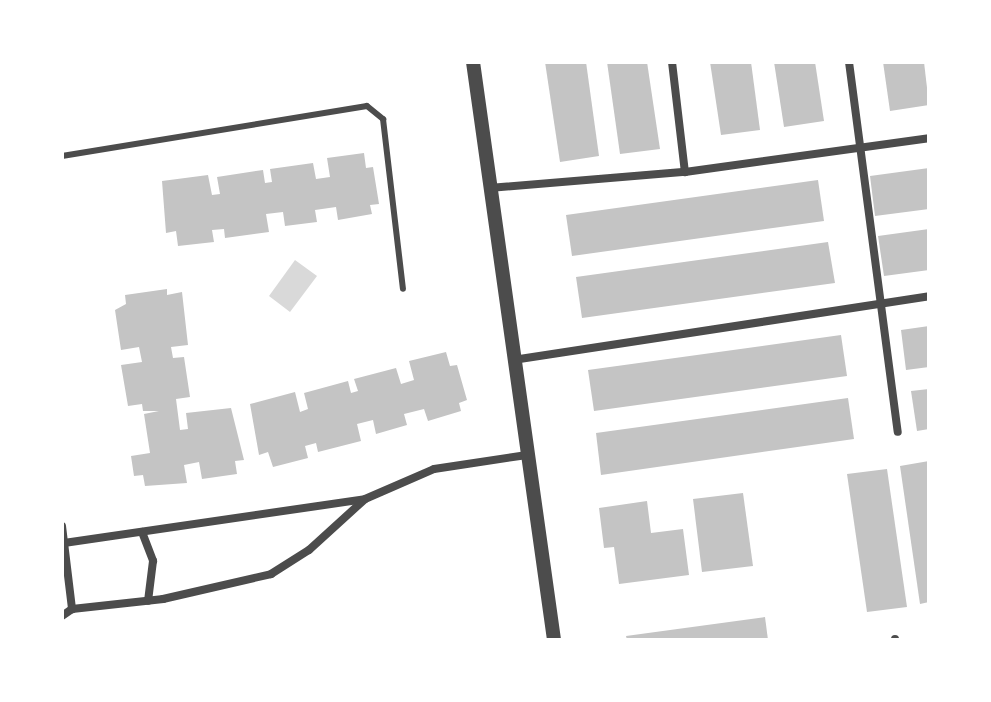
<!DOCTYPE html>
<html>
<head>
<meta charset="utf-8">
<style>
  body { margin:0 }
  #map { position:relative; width:991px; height:702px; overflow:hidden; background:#fff; font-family:"Source Sans 3",sans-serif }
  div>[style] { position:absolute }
  .water>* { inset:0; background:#d9d9d9 }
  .building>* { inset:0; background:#c4c4c4 }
  .service>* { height:6px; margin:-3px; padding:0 3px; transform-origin:3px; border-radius:3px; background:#4c4c4c }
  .minor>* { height:8px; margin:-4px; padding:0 4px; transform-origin:4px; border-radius:4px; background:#4c4c4c }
  .tertiary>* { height:14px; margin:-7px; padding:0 7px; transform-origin:7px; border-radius:7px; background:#4c4c4c }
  span { translate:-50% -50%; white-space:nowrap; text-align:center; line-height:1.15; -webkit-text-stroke:7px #fff; paint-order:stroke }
  .frame { position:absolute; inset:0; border:64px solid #fff; pointer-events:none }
</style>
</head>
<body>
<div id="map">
  <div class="water">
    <div style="clip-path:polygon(295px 260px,317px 276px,290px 312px,269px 296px)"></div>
  </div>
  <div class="building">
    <div style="clip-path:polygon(545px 62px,586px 62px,599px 156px,560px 162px)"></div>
    <div style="clip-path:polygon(607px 62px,647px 62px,660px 149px,620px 154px)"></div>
    <div style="clip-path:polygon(710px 62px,751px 62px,760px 130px,721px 135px)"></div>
    <div style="clip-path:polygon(774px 62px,815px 62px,824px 121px,784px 127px)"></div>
    <div style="clip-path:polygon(883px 62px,924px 62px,929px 105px,890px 111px)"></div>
    <div style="clip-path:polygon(364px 153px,366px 168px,373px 167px,379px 204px,370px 205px,372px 214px,338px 220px,336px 207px,315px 210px,317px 222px,285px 226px,283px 212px,266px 214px,269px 232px,225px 238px,224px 229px,212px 230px,214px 242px,178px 246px,176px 231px,166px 233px,162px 181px,208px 175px,212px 195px,220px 194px,217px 177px,263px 170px,265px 183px,272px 182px,270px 169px,313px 163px,316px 179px,330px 177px,327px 158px)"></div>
    <div style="clip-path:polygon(929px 168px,929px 209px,875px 216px,870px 176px)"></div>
    <div style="clip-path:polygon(818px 180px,824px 221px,572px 256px,566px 215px)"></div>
    <div style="clip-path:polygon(929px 229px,929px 270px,884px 276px,878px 236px)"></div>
    <div style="clip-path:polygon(828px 242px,835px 283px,582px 318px,576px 277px)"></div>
    <div style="clip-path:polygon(167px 289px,167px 295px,182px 292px,188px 345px,171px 347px,173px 358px,184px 357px,190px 397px,176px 399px,180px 430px,188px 429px,186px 413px,231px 408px,244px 460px,235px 461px,237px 474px,202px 479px,199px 462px,184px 465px,187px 483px,145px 486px,143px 475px,134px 476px,131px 456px,150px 453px,144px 414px,159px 411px,143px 411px,142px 404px,128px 406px,121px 365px,142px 362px,139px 347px,121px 350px,115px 310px,126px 304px,125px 295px)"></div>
    <div style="clip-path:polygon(929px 326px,929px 367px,906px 370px,901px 330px)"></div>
    <div style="clip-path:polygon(841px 335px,847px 376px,594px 411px,588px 370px)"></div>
    <div style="clip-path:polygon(446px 352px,450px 366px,457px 365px,467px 400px,459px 403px,461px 411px,428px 421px,424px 409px,404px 414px,407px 425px,376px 434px,373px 420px,357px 424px,361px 441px,318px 452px,316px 443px,305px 446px,308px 458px,273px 467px,268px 452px,259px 455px,250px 404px,295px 392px,300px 412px,308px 409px,304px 393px,348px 381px,351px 393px,358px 391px,354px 379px,396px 368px,401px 384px,414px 380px,409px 361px)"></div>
    <div style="clip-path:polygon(929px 389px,929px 429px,917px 431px,911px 391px)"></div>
    <div style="clip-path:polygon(848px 398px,854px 439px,601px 475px,596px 433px)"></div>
    <div style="clip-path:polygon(929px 461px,929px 602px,920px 604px,900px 466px)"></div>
    <div style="clip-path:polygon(887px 469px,907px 607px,867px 612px,847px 474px)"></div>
    <div style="clip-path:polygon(743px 493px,753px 566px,702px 572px,693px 499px)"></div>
    <div style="clip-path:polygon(647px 501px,651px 533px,683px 529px,689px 575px,619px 584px,614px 547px,604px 548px,599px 508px)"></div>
    <div style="clip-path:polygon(765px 617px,768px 640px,627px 640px,626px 636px)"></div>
  </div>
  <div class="service">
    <div style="left:62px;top:156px;width:309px;rotate:-9.3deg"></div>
    <div style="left:367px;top:106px;width:21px;rotate:39deg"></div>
    <div style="left:383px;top:119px;width:171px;rotate:83.3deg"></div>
  </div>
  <div class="minor">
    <div style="left:672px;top:62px;width:111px;rotate:83.3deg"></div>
    <div style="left:849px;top:62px;width:373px;rotate:82.5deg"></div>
    <div style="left:489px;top:188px;width:197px;rotate:-4.7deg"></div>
    <div style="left:685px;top:172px;width:246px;rotate:-7.9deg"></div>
    <div style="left:513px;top:360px;width:421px;rotate:-8.7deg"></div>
    <div style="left:62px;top:526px;width:84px;rotate:83.1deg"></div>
    <div style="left:142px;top:532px;width:31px;rotate:69deg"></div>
    <div style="left:153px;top:561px;width:40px;rotate:97.1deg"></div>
    <div style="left:64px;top:543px;width:304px;rotate:-8.3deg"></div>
    <div style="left:365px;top:499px;width:75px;rotate:-23.5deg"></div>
    <div style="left:434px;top:469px;width:94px;rotate:-8.6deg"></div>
    <div style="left:62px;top:616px;width:12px;rotate:-35deg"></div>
    <div style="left:72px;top:609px;width:92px;rotate:-6.3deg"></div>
    <div style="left:163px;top:599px;width:111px;rotate:-13deg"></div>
    <div style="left:271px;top:574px;width:45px;rotate:-32.3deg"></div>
    <div style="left:309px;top:550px;width:74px;rotate:-42.3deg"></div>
    <div style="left:895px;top:639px;width:1px;rotate:90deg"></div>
  </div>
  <div class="tertiary">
    <div style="left:473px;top:62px;width:584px;rotate:82.02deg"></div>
  </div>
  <div class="frame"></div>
</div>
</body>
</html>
